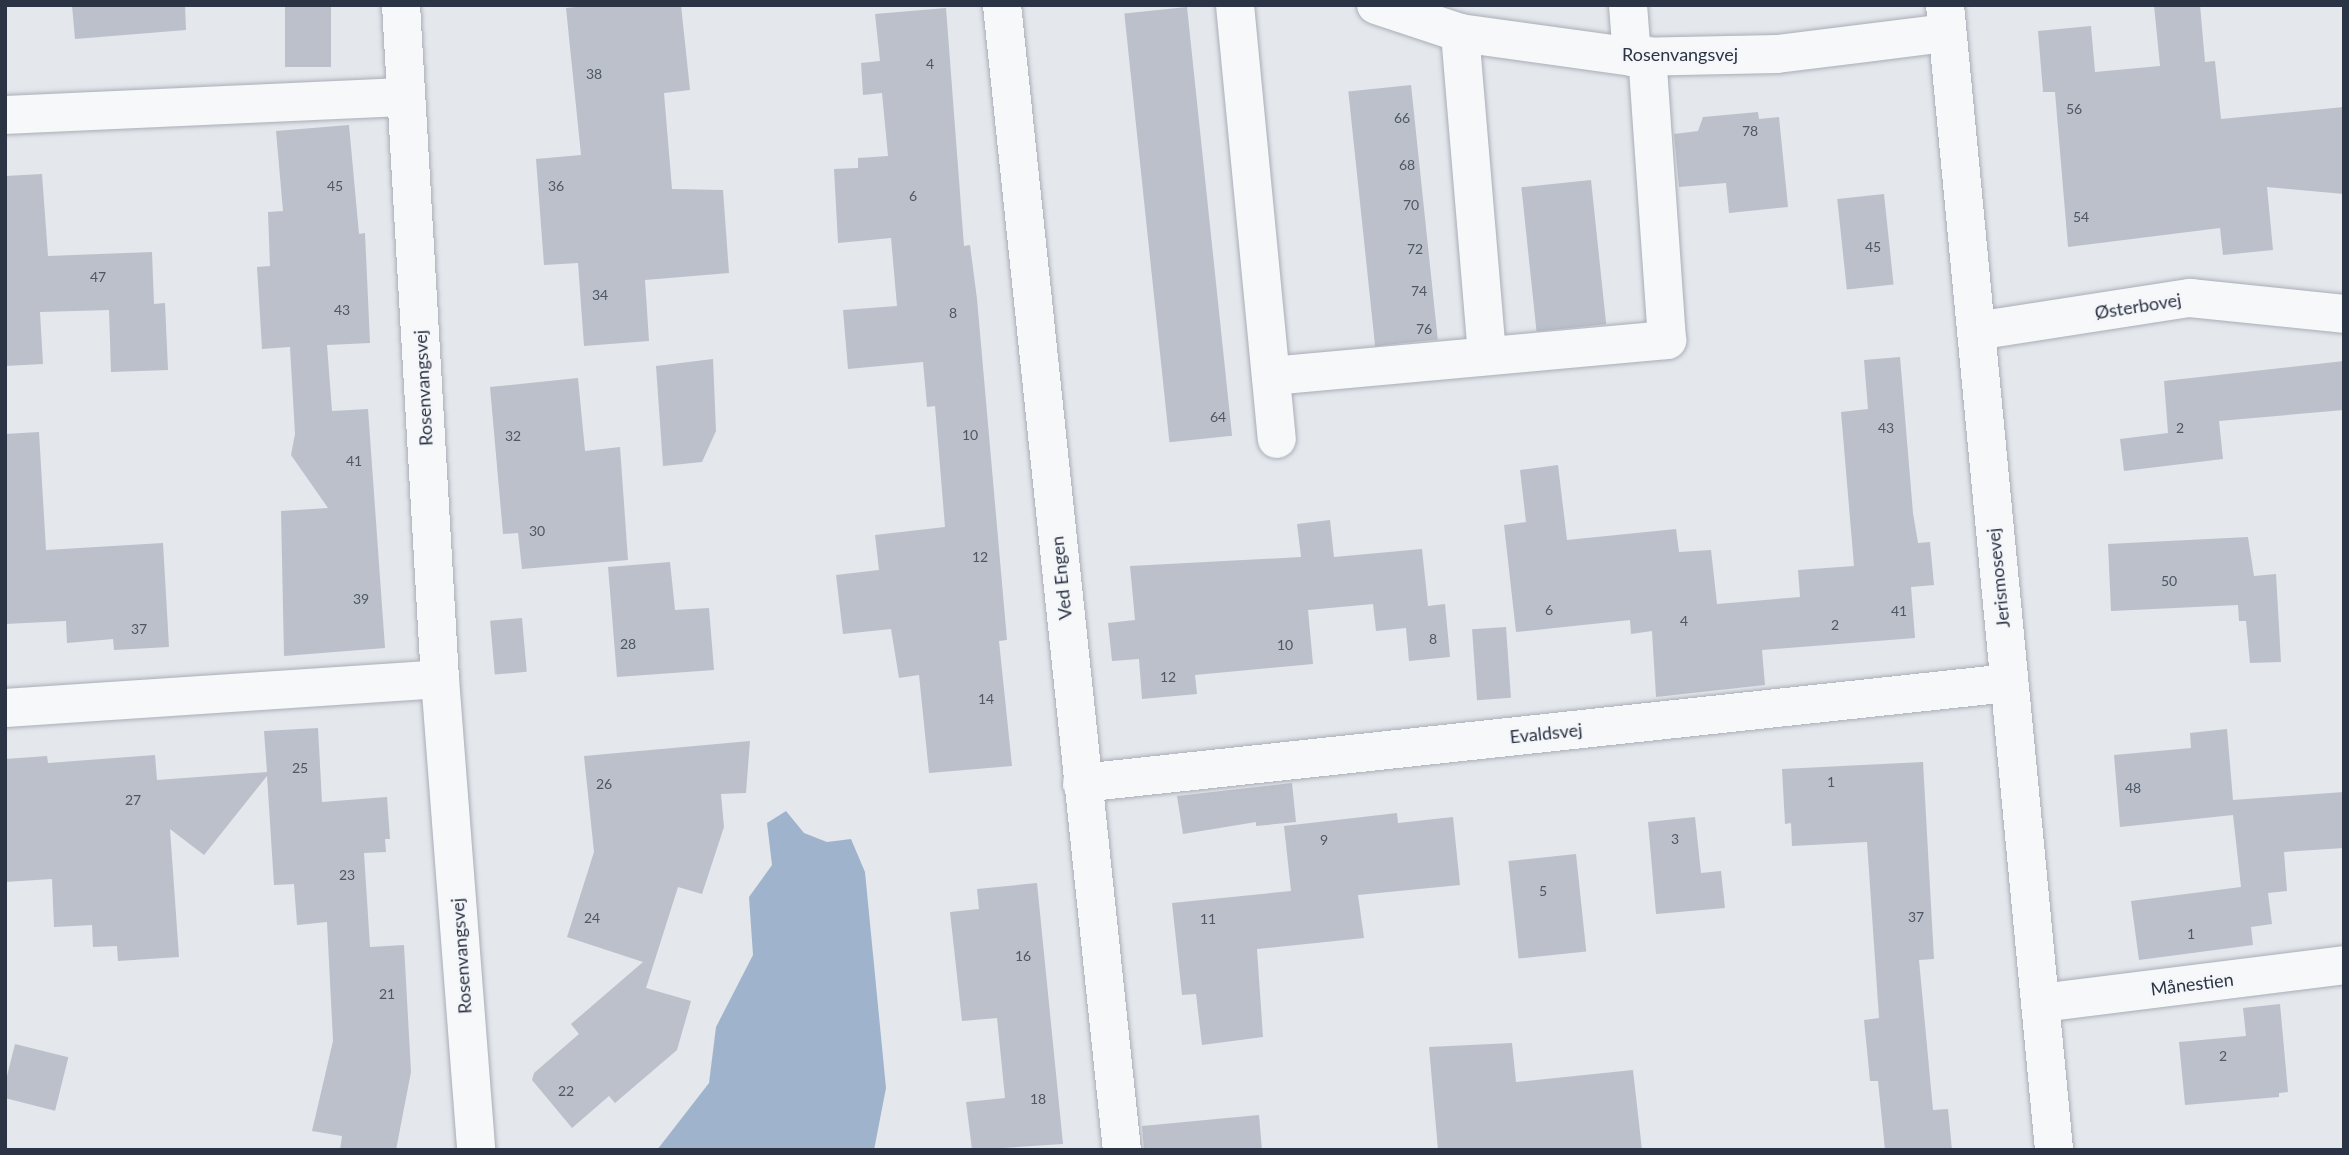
<!DOCTYPE html>
<meta charset="utf-8">
<style>
body{margin:0}
#map{position:relative;width:2349px;height:1155px;overflow:hidden;background:#e4e7ec;font-family:Lato,sans-serif}
div>[style]{position:absolute}
[style*='--x']{left:calc(var(--x)*1px);top:calc(var(--y)*1px);width:calc(var(--w)*1px);rotate:calc(var(--a)*1deg)}
.water>*{inset:0;background:#9fb4cc}
.building>*{inset:0;background:#bbc0ca;transform-origin:0 0}
.roads{filter:drop-shadow(0 0 2px #a9aeb7) drop-shadow(0 0 2px #a9aeb7)}
.minor>*{height:38px;margin:-19px;padding:0 19px;transform-origin:19px;border-radius:19px;background:#f7f8fa}
span{translate:-50% -50%;white-space:nowrap;text-align:center;line-height:1.15;-webkit-text-stroke:5px #f4f6f9;paint-order:stroke}
.number-label{font-size:14px;color:#4f5766}
.number-label span{-webkit-text-stroke-width:0}
.street-label{font-size:18px;color:#2b3445}
.frame{position:absolute;inset:0;border:7px solid #2b3445;pointer-events:none}
</style>
<div id="map">
<div class="water">
<i style="clip-path:polygon(786px 811px,804px 833px,827px 842px,851px 839px,865px 872px,886px 1088px,874px 1150px,657px 1150px,709px 1083px,716px 1027px,753px 955px,749px 897px,772px 865px,767px 823px)"></i>
</div>
<div class="building">
<i style="clip-path:polygon(72px 5px,185px 5px,186px 30px,75px 39px)"></i>
<i style="left:285px;top:5px;width:46px;height:62px"></i>
<i style="clip-path:polygon(594px 5px,681px 5px,690px 90px,664px 93px,672px 189px,723px 190px,729px 273px,645px 280px,649px 341px,584px 346px,578px 263px,544px 265px,536px 159px,581px 155px,566px 8px)"></i>
<i style="clip-path:polygon(2154px 5px,2200px 5px,2205px 62px,2215px 61px,2221px 119px,2344px 107px,2344px 194px,2267px 187px,2273px 250px,2223px 255px,2220px 228px,2068px 247px,2055px 92px,2043px 92px,2038px 31px,2091px 26px,2095px 72px,2160px 66px)"></i>
<i style="left:1187px;top:7px;width:431px;height:63px;rotate:84deg"></i>
<i style="clip-path:polygon(946px 8px,964px 246px,970px 245px,977px 299px,1007px 640px,999px 641px,1012px 766px,929px 773px,919px 675px,899px 678px,891px 629px,843px 634px,836px 575px,879px 570px,875px 535px,945px 527px,935px 406px,927px 407px,923px 362px,848px 369px,843px 310px,897px 306px,891px 238px,838px 243px,834px 169px,858px 168px,858px 158px,888px 156px,882px 93px,863px 95px,861px 63px,880px 61px,875px 14px)"></i>
<i style="left:1411px;top:85px;width:256px;height:63px;rotate:84deg"></i>
<i style="clip-path:polygon(1758px 112px,1759px 119px,1779px 117px,1788px 207px,1729px 213px,1726px 183px,1679px 187px,1674px 134px,1698px 131px,1703px 117px)"></i>
<i style="clip-path:polygon(349px 125px,359px 234px,365px 233px,370px 343px,327px 345px,332px 411px,368px 409px,385px 648px,284px 656px,281px 511px,328px 508px,291px 455px,295px 434px,290px 347px,262px 349px,257px 267px,270px 266px,268px 212px,283px 211px,276px 131px)"></i>
<i style="clip-path:polygon(42px 174px,48px 256px,152px 252px,154px 304px,165px 303px,168px 370px,111px 372px,109px 310px,40px 312px,43px 364px,5px 366px,5px 176px)"></i>
<i style="left:1591px;top:180px;width:145px;height:70px;rotate:84deg"></i>
<i style="left:1884px;top:194px;width:91px;height:47px;rotate:84deg"></i>
<i style="clip-path:polygon(1900px 357px,1913px 513px,1918px 543px,1930px 542px,1934px 585px,1911px 587px,1915px 638px,1762px 650px,1765px 685px,1656px 697px,1652px 631px,1631px 634px,1630px 620px,1516px 632px,1504px 525px,1526px 522px,1520px 470px,1558px 465px,1567px 540px,1676px 529px,1679px 552px,1711px 550px,1717px 604px,1800px 597px,1798px 570px,1854px 566px,1841px 412px,1868px 409px,1864px 360px)"></i>
<i style="clip-path:polygon(713px 359px,716px 431px,702px 462px,663px 466px,656px 366px)"></i>
<i style="clip-path:polygon(2344px 361px,2344px 410px,2219px 421px,2223px 459px,2124px 471px,2120px 439px,2168px 433px,2164px 381px)"></i>
<i style="clip-path:polygon(578px 378px,585px 451px,620px 447px,628px 560px,522px 569px,518px 533px,503px 534px,490px 387px)"></i>
<i style="clip-path:polygon(39px 432px,46px 550px,163px 543px,169px 647px,114px 650px,113px 639px,67px 643px,66px 621px,5px 624px,5px 434px)"></i>
<i style="clip-path:polygon(1330px 520px,1334px 557px,1422px 549px,1428px 606px,1445px 604px,1450px 657px,1409px 661px,1406px 628px,1376px 631px,1373px 604px,1308px 610px,1313px 664px,1195px 675px,1197px 694px,1142px 699px,1139px 659px,1112px 661px,1108px 623px,1135px 620px,1130px 566px,1301px 557px,1297px 524px)"></i>
<i style="clip-path:polygon(2248px 537px,2254px 576px,2276px 574px,2281px 662px,2250px 663px,2246px 621px,2239px 621px,2238px 605px,2111px 611px,2108px 544px)"></i>
<i style="clip-path:polygon(670px 562px,675px 610px,709px 608px,714px 670px,617px 677px,608px 567px)"></i>
<i style="left:522px;top:618px;width:54px;height:32px;rotate:85deg"></i>
<i style="left:1506px;top:627px;width:71px;height:34px;rotate:86deg"></i>
<i style="clip-path:polygon(318px 728px,322px 802px,387px 797px,390px 839px,385px 839px,386px 852px,364px 853px,370px 947px,404px 945px,411px 1072px,396px 1150px,340px 1150px,342px 1136px,312px 1131px,333px 1041px,327px 922px,297px 925px,294px 884px,274px 885px,267px 776px,204px 855px,170px 829px,179px 957px,118px 961px,117px 946px,93px 947px,92px 925px,54px 927px,52px 879px,5px 882px,5px 759px,47px 756px,48px 763px,155px 755px,157px 780px,267px 772px,264px 731px)"></i>
<i style="clip-path:polygon(2227px 729px,2233px 800px,2344px 792px,2344px 848px,2284px 852px,2287px 891px,2268px 893px,2272px 924px,2251px 927px,2253px 945px,2139px 960px,2131px 901px,2241px 887px,2233px 815px,2120px 827px,2114px 755px,2191px 748px,2190px 733px)"></i>
<i style="clip-path:polygon(750px 741px,746px 793px,721px 794px,724px 827px,702px 894px,678px 887px,646px 988px,691px 1001px,677px 1050px,615px 1103px,609px 1096px,572px 1128px,532px 1080px,534px 1073px,579px 1034px,571px 1024px,643px 962px,567px 937px,594px 852px,584px 756px)"></i>
<i style="clip-path:polygon(1923px 762px,1934px 959px,1919px 960px,1933px 1110px,1948px 1109px,1952px 1150px,1885px 1150px,1878px 1081px,1870px 1081px,1864px 1020px,1879px 1018px,1867px 842px,1792px 846px,1791px 823px,1785px 824px,1782px 769px)"></i>
<i style="clip-path:polygon(1292px 783px,1296px 822px,1256px 826px,1256px 822px,1183px 834px,1177px 796px)"></i>
<i style="clip-path:polygon(1397px 813px,1398px 823px,1453px 817px,1460px 885px,1358px 895px,1364px 938px,1257px 949px,1263px 1037px,1202px 1045px,1196px 994px,1182px 995px,1172px 903px,1291px 891px,1284px 826px)"></i>
<i style="clip-path:polygon(1695px 817px,1701px 873px,1721px 871px,1725px 908px,1656px 914px,1648px 822px)"></i>
<i style="left:1576px;top:854px;width:98px;height:68px;rotate:84deg"></i>
<i style="clip-path:polygon(1037px 883px,1063px 1144px,972px 1150px,966px 1102px,1005px 1098px,997px 1018px,962px 1021px,950px 912px,979px 909px,977px 889px)"></i>
<i style="clip-path:polygon(2280px 1004px,2288px 1092px,2279px 1093px,2279px 1097px,2185px 1105px,2179px 1042px,2246px 1036px,2243px 1008px)"></i>
<i style="clip-path:polygon(1512px 1043px,1516px 1082px,1633px 1070px,1642px 1150px,1438px 1150px,1429px 1047px)"></i>
<i style="left:15px;top:1044px;width:55px;height:55px;rotate:14deg"></i>
<i style="clip-path:polygon(1259px 1115px,1262px 1150px,1144px 1150px,1142px 1126px)"></i>
</div>
<div class="roads">
<div class="minor">
<i style="--x:401;--y:5;--w:675;--a:86.69"></i>
<i style="--x:440;--y:679;--w:472;--a:85.6"></i>
<i style="--x:1002;--y:5;--w:1151;--a:84.02"></i>
<i style="--x:1235;--y:5;--w:436;--a:84.5"></i>
<i style="--x:1376;--y:5;--w:89;--a:18.4"></i>
<i style="--x:1460;--y:33;--w:174;--a:7.9"></i>
<i style="--x:1632;--y:57;--w:145;--a:-1.2"></i>
<i style="--x:1777;--y:54;--w:170;--a:-7.1"></i>
<i style="--x:1628;--y:5;--w:52;--a:85.6"></i>
<i style="--x:1945;--y:5;--w:1150;--a:84.56"></i>
<i style="--x:1460;--y:33;--w:324;--a:85.2"></i>
<i style="--x:5;--y:115;--w:401;--a:-2.6"></i>
<i style="--x:1976;--y:331;--w:217;--a:-8.8"></i>
<i style="--x:2190;--y:298;--w:155;--a:5.9"></i>
<i style="--x:1271;--y:376;--w:398;--a:-5.2"></i>
<i style="--x:1667;--y:340;--w:285;--a:-94"></i>
<i style="--x:5;--y:708;--w:436;--a:-3.8"></i>
<i style="--x:1082;--y:783;--w:932;--a:-6.16"></i>
<i style="--x:2041;--y:1003;--w:305;--a:-7.1"></i>
</div>
</div>
<div class="number-label">
<span style="left:930px;top:64px">4</span>
<span style="left:594px;top:74px">38</span>
<span style="left:2074px;top:109px">56</span>
<span style="left:1402px;top:118px">66</span>
<span style="left:1750px;top:131px">78</span>
<span style="left:1407px;top:165px">68</span>
<span style="left:335px;top:186px">45</span>
<span style="left:556px;top:186px">36</span>
<span style="left:913px;top:196px">6</span>
<span style="left:1411px;top:205px">70</span>
<span style="left:2081px;top:217px">54</span>
<span style="left:1873px;top:247px">45</span>
<span style="left:1415px;top:249px">72</span>
<span style="left:98px;top:277px">47</span>
<span style="left:1419px;top:291px">74</span>
<span style="left:600px;top:295px">34</span>
<span style="left:342px;top:310px">43</span>
<span style="left:953px;top:313px">8</span>
<span style="left:1424px;top:329px">76</span>
<span style="left:1218px;top:417px">64</span>
<span style="left:1886px;top:428px">43</span>
<span style="left:2180px;top:428px">2</span>
<span style="left:970px;top:435px">10</span>
<span style="left:513px;top:436px">32</span>
<span style="left:354px;top:461px">41</span>
<span style="left:537px;top:531px">30</span>
<span style="left:980px;top:557px">12</span>
<span style="left:2169px;top:581px">50</span>
<span style="left:361px;top:599px">39</span>
<span style="left:1549px;top:610px">6</span>
<span style="left:1899px;top:611px">41</span>
<span style="left:1684px;top:621px">4</span>
<span style="left:1835px;top:625px">2</span>
<span style="left:139px;top:629px">37</span>
<span style="left:1433px;top:639px">8</span>
<span style="left:628px;top:644px">28</span>
<span style="left:1285px;top:645px">10</span>
<span style="left:1168px;top:677px">12</span>
<span style="left:986px;top:699px">14</span>
<span style="left:300px;top:768px">25</span>
<span style="left:1831px;top:782px">1</span>
<span style="left:604px;top:784px">26</span>
<span style="left:2133px;top:788px">48</span>
<span style="left:133px;top:800px">27</span>
<span style="left:1675px;top:839px">3</span>
<span style="left:1324px;top:840px">9</span>
<span style="left:347px;top:875px">23</span>
<span style="left:1543px;top:891px">5</span>
<span style="left:1916px;top:917px">37</span>
<span style="left:592px;top:918px">24</span>
<span style="left:1208px;top:919px">11</span>
<span style="left:2191px;top:934px">1</span>
<span style="left:1023px;top:956px">16</span>
<span style="left:387px;top:994px">21</span>
<span style="left:2223px;top:1056px">2</span>
<span style="left:566px;top:1091px">22</span>
<span style="left:1038px;top:1099px">18</span>
</div>
<div class="street-label">
<span style="left:1680px;top:54px">Rosenvangsvej</span>
<span style="left:2138px;top:306px;rotate:-9deg">Østerbovej</span>
<span style="left:423px;top:388px;rotate:-93deg">Rosenvangsvej</span>
<span style="left:1061px;top:578px;rotate:-96deg">Ved Engen</span>
<span style="left:1998px;top:578px;rotate:-96deg">Jerismosevej</span>
<span style="left:1546px;top:733px;rotate:-6deg">Evaldsvej</span>
<span style="left:461px;top:956px;rotate:-94deg">Rosenvangsvej</span>
<span style="left:2192px;top:984px;rotate:-7deg">Månestien</span>
</div>
<div class="frame"></div>
</div>
